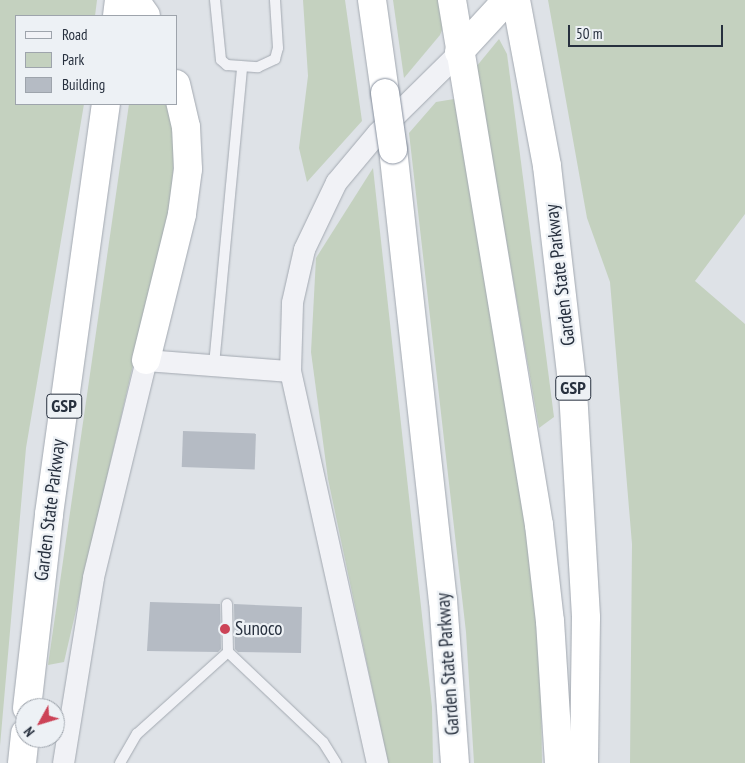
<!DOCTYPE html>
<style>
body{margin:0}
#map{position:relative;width:745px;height:763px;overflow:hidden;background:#dee2e7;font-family:"PT Sans Narrow",sans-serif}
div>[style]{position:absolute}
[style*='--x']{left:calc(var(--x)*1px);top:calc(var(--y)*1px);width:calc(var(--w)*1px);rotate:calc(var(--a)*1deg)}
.green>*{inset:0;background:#c4d1bf}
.building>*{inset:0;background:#b5bbc4;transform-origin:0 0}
.roads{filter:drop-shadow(0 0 1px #a3a9b1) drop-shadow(0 0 1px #a3a9b1)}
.lane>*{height:10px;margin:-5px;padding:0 5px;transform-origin:5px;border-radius:5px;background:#f1f2f6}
.street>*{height:21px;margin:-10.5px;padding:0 10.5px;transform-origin:10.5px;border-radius:10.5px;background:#f1f2f6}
.highway>*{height:28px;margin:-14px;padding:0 14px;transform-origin:14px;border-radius:14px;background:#fff}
.bridges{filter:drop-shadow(0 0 1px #868f9e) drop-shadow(0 0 1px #868f9e)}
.highway-bridge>*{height:28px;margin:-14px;padding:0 14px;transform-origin:14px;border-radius:14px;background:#fff}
.dots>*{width:14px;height:14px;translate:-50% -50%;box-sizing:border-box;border:2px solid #edf1f5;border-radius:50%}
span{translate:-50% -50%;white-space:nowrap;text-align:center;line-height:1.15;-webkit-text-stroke:4.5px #edf1f5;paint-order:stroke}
.shield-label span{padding:1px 4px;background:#edf1f5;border:1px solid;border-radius:4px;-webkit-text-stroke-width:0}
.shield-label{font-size:18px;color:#27303e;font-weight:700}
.street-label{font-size:19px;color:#27303e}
.poi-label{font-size:19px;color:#27303e}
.left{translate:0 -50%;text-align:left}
.legend{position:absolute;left:15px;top:15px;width:162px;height:90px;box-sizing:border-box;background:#edf1f5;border:1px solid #9ea4ac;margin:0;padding:6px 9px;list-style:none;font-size:15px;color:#27303e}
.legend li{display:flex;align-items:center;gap:10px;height:25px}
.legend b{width:25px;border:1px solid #9ea4ac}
.north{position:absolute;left:15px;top:698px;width:50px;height:50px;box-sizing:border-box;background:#edf1f5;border:1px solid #9ea4ac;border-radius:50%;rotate:231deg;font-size:14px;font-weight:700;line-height:20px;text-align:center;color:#27303e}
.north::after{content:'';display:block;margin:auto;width:18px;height:22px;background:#cc4357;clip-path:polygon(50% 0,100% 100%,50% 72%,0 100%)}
.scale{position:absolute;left:568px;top:25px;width:155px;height:22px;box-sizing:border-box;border:2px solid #27303e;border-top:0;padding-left:6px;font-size:15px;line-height:18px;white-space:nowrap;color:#27303e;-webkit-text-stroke:4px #edf1f5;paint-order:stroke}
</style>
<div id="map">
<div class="green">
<i style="clip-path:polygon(0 0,97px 0,95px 16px,16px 16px,16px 104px,84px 104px,26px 448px,0 746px)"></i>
<i style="clip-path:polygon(303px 0,345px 0,362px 121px,307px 182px,299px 148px,308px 76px)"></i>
<i style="clip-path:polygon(393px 0,445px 0,448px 15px,440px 35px,404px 78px)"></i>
<i style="clip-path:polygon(548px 0,745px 0,745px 214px,695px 281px,745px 324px,745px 763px,630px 763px,632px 544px,610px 282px,587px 218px)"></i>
<i style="clip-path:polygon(499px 39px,507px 54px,554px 417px,539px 428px,476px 67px)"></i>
<i style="clip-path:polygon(454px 99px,539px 570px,542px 763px,474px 763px,466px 632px,409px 133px,436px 102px)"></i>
<i style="clip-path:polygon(129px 104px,168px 104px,176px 138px,170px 206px,64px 662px,48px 665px)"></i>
<i style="clip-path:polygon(373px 168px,432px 707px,433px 763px,388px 763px,328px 479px,311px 352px,316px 258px)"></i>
</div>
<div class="building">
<i style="left:183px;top:431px;width:73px;height:36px;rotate:2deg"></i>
<i style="clip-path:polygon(150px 602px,220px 604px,221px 649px,218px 652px,147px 651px)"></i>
<i style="clip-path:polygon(234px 604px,302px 607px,301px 653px,238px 652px,235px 649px)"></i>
</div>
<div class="roads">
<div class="lane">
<i style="--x:215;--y:0;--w:60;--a:84.3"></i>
<i style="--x:221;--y:60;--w:8;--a:40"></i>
<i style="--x:227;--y:65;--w:31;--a:4"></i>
<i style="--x:258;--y:67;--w:19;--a:-25"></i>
<i style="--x:275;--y:59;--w:11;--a:-75"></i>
<i style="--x:278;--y:48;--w:48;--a:-93.6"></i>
<i style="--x:214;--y:365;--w:299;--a:-84.6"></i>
<i style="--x:227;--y:604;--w:48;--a:88.8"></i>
<i style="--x:228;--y:652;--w:131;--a:43.5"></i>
<i style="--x:323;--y:742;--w:25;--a:58"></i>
<i style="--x:120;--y:763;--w:34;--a:-60"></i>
<i style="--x:137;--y:734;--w:122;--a:-42"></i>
</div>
<div class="street">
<i style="--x:63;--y:763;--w:188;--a:-80.8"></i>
<i style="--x:93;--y:577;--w:223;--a:-76.3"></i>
<i style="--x:146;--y:360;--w:144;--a:4.4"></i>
<i style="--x:377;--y:763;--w:402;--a:-102.5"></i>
<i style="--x:290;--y:371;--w:69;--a:-88.3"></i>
<i style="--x:292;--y:302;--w:54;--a:-77.2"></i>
<i style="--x:304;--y:249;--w:74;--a:-64.5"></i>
<i style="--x:336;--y:182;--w:64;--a:-50.1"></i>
<i style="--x:377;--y:133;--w:115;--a:-44.6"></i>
</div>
<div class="highway">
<i style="--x:135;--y:0;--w:19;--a:55"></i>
<i style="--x:372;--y:0;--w:94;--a:82"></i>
<i style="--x:452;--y:0;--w:532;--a:80.59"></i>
<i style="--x:539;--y:525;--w:97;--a:83.5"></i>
<i style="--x:550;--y:621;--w:142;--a:86.4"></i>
<i style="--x:516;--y:0;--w:169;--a:79.4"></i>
<i style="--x:547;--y:166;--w:226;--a:83.4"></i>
<i style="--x:573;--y:391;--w:227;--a:86.7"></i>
<i style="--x:586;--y:618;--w:145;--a:90.8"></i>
<i style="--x:117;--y:16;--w:16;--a:-83"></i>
<i style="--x:459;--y:52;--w:71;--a:-47.3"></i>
<i style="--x:393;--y:149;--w:454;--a:83.7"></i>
<i style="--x:443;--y:600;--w:163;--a:85.8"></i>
<i style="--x:146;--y:360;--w:150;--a:-76.1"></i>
<i style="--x:182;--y:214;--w:45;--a:-82.4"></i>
<i style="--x:188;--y:169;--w:42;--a:-92.7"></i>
<i style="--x:186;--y:127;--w:44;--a:-103.1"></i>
<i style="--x:27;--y:708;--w:195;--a:-83.5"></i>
<i style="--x:49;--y:514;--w:414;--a:-82.1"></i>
<i style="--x:22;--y:763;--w:30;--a:-84"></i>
</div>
</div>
<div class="bridges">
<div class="highway-bridge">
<i style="--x:385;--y:93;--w:57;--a:81.9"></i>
</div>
</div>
<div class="dots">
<i style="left:225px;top:629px;background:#cc4357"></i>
</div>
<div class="shield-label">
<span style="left:573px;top:388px">GSP</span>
<span style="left:64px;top:406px">GSP</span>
</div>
<div class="street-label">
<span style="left:560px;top:275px;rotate:-97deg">Garden State Parkway</span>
<span style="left:50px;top:510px;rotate:-83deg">Garden State Parkway</span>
<span style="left:448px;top:664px;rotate:-94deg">Garden State Parkway</span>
</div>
<div class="poi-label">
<span class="left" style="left:235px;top:629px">Sunoco</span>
</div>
<ul class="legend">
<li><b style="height:6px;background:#f1f2f6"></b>Road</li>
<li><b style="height:14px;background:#c4d1bf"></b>Park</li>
<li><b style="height:14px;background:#b5bbc4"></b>Building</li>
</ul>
<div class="north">N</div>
<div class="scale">50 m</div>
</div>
